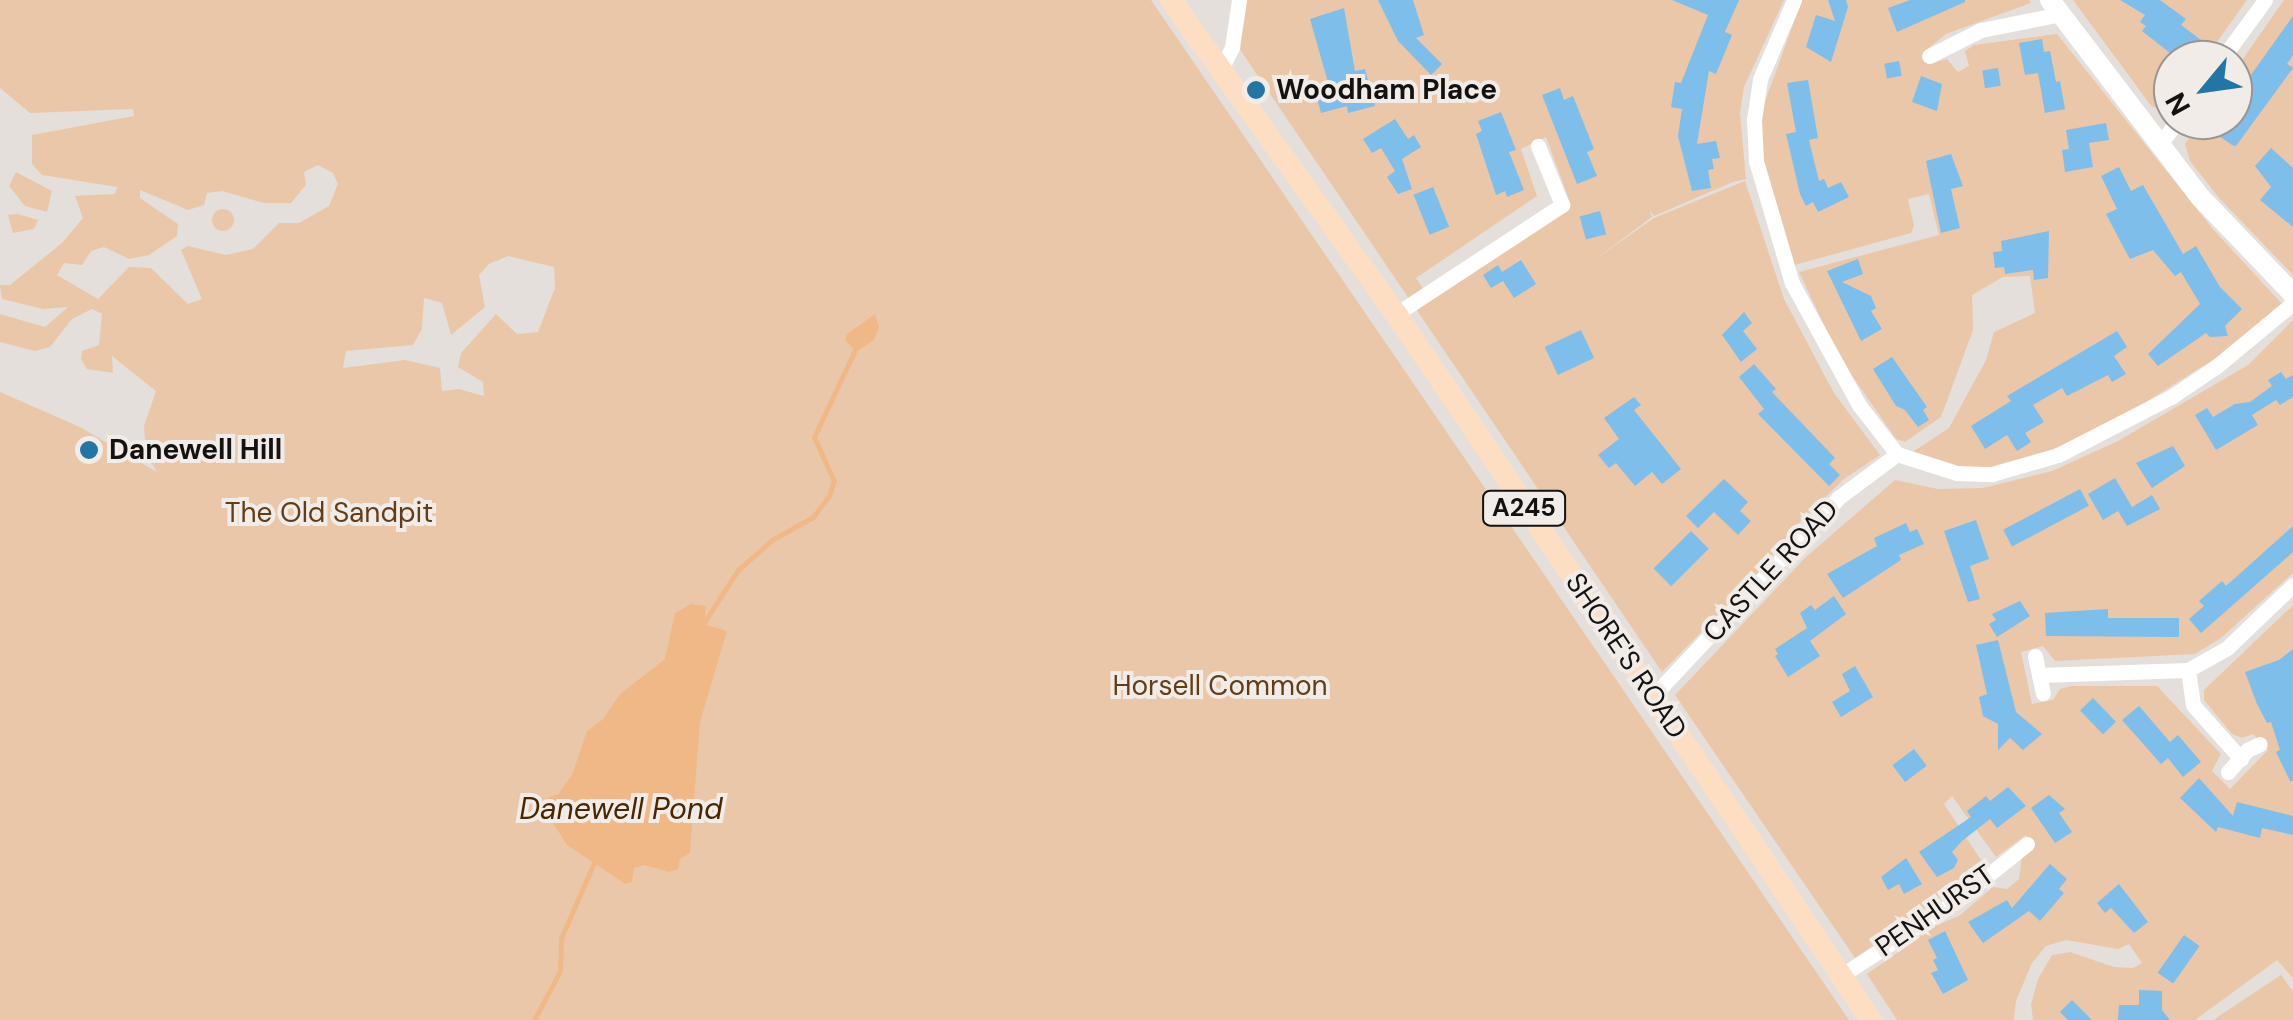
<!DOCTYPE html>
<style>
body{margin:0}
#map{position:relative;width:2293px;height:1020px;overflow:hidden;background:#e4dfdb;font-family:"DM Sans",sans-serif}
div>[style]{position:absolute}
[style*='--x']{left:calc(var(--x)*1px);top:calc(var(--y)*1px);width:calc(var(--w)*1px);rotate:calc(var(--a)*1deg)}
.green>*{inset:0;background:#ebc7a9}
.round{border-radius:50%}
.water>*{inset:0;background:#f1b887}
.stream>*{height:5px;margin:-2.5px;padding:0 2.5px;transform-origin:2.5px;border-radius:2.5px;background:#f1b887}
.building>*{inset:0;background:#7dbeea;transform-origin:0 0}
.street>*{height:15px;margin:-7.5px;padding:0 7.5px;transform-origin:7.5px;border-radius:7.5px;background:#fff}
.secondary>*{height:20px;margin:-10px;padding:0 10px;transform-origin:10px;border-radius:10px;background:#fff}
.primary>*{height:22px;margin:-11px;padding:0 11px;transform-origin:11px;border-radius:11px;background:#fddec3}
.dots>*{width:28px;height:28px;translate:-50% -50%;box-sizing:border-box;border:5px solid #f1ece8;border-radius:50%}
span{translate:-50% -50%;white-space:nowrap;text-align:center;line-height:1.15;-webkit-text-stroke:8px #f1ece8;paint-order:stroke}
.shield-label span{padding:2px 8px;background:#f1ece8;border:2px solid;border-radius:8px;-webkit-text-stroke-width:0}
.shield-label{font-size:25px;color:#141211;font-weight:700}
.poi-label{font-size:28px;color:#141211;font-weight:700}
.left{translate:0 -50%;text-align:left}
.park-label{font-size:28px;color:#633d18}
.street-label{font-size:28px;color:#141211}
.water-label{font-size:30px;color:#492500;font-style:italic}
.north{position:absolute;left:2153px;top:40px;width:100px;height:100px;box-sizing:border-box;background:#f1ece8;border:2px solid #999592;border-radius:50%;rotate:241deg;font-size:28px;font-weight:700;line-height:40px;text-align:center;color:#141211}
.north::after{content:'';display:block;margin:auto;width:35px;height:45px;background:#2276a6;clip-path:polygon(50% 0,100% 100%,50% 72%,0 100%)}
</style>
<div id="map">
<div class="green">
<i style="clip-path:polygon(evenodd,0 0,1151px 0,1849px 1020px,0 1020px,0 392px,80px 427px,157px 472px,146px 454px,144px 426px,156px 391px,112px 356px,113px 373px,87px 369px,81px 359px,82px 351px,99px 345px,102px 314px,92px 309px,72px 319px,50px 347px,35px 351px,0 342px,0 314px,45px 327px,68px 307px,43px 309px,2px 299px,0 285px,10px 285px,62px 243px,83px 218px,75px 196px,115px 194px,117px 187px,42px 175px,32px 164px,32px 135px,134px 116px,133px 109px,30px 113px,0 88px,0 0,318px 165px,333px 173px,338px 184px,329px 206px,299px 223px,279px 223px,253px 249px,226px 255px,188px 246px,181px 250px,202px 299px,188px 304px,151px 268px,129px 267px,98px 299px,57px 275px,64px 263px,82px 265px,91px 251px,104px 247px,129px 259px,149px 255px,177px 236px,178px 224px,140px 198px,140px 190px,188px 210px,204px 205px,207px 193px,222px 191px,264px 203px,291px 203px,306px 185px,304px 172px,318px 165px,0 0,508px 256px,554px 267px,555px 288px,538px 332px,517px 334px,496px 314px,461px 353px,458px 367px,483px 382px,484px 396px,459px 389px,442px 391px,440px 368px,405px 360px,343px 368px,346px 351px,413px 345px,422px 329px,424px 298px,442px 303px,451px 335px,485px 307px,479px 275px,489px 264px,508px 256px)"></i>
<i style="clip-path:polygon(evenodd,1245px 0,1784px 0,1744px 87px,1740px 113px,1746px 179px,1733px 182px,1654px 216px,1649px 210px,1652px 217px,1594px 260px,1654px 218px,1745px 181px,1784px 299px,1834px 393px,1880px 455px,1844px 479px,1797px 525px,1750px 582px,1662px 672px,1237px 45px,1245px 0,1546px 137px,1571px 205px,1430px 299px,1416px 278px,1537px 196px,1521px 149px,1546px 137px)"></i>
<i style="clip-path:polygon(1802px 0,2029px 0,2031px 3px,1946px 34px,1925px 51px,1931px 64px,1947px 59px,1958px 72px,1969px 66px,1965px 51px,1974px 45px,2057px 34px,2212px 228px,2283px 305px,2214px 359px,2127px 414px,2039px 456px,1992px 470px,1957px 468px,1915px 455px,1914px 451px,1949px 428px,1986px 360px,1994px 332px,2035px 313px,2030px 276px,2003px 277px,1972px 295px,1973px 330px,1941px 417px,1905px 442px,1896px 439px,1839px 357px,1799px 272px,1939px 235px,1929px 194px,1908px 199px,1914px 226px,1911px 233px,1791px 266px,1768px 188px,1759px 135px,1764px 104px)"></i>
<i style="clip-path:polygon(2073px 0,2247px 0,2204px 60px,2173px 60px,2173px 104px,2167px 110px,2152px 107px)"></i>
<i style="clip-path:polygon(2284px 0,2293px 0,2293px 275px,2220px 199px,2190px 161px,2185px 144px,2201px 120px,2233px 120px,2233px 73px)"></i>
<i style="clip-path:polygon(16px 172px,52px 191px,47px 212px,25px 206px,9px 186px)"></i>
<i class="round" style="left:212px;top:209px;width:22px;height:22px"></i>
<i style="clip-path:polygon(18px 214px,38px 220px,34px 229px,13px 233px,8px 215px)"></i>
<i style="clip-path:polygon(2293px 320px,2293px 573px,2221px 638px,2195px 654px,2055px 661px,2043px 646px,2021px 652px,2032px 704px,2053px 700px,2060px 689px,2071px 686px,2157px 686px,2221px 754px,2212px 771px,2230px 789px,2268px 750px,2253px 734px,2242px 738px,2232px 734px,2204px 700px,2204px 690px,2293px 605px,2293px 978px,2277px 960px,2195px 1020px,2033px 1020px,2031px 1004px,2038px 979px,2052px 955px,2070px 952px,2114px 967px,2133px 968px,2142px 963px,2129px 944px,2118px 949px,2066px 940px,2046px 946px,2032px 963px,2016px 1001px,2014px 1020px,1897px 1020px,1867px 974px,1935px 926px,1959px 916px,1993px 887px,2007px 889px,2019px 879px,2022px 857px,2033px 847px,2026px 835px,1996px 857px,1952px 796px,1944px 804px,1985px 866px,1855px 958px,1675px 695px,1806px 557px,1895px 480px,1938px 489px,1983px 488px,2052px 471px,2118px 441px,2248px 365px)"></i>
<i style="clip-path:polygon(2281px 975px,2293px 991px,2293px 1020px,2213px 1020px)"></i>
</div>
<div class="water">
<i style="clip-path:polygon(875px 314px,879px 327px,874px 340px,856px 352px,845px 340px,847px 334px)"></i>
<i style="clip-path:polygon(691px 604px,706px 606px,704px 624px,727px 631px,700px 722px,690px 853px,680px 859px,678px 869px,669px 872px,644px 865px,634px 868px,632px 882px,625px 884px,567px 845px,544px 809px,547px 798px,558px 794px,572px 775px,587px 731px,603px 719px,620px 694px,665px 659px,675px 613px)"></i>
</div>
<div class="stream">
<i style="--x:701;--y:627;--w:68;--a:-57"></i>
<i style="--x:738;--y:570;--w:45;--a:-41.4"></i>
<i style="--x:772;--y:540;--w:47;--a:-29.3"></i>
<i style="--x:813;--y:517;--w:26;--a:-53"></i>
<i style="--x:829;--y:496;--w:16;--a:-72"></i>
<i style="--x:834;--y:481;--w:48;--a:-114.4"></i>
<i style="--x:814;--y:437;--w:94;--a:-64.8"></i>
<i style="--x:534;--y:1020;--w:55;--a:-62"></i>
<i style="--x:560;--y:971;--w:33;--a:-88"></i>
<i style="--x:561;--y:938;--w:80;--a:-66.3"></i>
</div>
<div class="building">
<i style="clip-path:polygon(1378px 0,1413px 0,1424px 35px,1416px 38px,1442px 64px,1431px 75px,1398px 41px)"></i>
<i style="clip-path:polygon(1672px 0,1739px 0,1725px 32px,1732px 35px,1716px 74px,1709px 71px,1697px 144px,1716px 141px,1720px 158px,1712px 159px,1714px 169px,1708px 170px,1711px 188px,1692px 191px,1678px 136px,1682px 109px,1671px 107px,1675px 82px,1681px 83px,1708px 15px)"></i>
<i style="clip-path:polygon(1828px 0,1846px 0,1848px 7px,1831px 62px,1806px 47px,1816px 15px,1835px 21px)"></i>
<i style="clip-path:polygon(1910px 0,1965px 0,1965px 2px,1897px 32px,1888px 8px)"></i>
<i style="clip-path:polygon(2120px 0,2160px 0,2186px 19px,2181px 25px,2201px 40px,2186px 60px,2179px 60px,2142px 31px,2146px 26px,2140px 22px,2145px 15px)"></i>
<i style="clip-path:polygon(1344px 8px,1355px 71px,1365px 69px,1375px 106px,1348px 113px,1347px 106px,1321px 113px,1315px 90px,1329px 86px,1310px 19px)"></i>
<i style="clip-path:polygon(2293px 16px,2293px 55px,2287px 64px,2293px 68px,2236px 146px,2232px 145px,2212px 131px,2220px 120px,2233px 120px,2233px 100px)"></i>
<i style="clip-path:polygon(2042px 39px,2044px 52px,2050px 51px,2056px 82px,2060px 81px,2065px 109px,2045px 113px,2038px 73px,2025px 75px,2019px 43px)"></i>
<i style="left:1899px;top:61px;width:15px;height:15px;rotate:79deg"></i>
<i style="left:1998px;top:68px;width:18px;height:16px;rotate:81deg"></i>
<i style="clip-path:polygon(1921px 76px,1942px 84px,1937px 111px,1912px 102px)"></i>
<i style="clip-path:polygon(1808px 80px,1818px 138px,1809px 140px,1819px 181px,1824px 179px,1828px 188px,1841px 182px,1849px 197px,1818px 212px,1813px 202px,1806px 206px,1800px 194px,1786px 134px,1796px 132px,1787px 83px)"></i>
<i style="clip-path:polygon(1560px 88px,1564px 100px,1573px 96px,1594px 149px,1587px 152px,1597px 176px,1577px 184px,1542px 95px)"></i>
<i style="clip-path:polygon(1501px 112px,1516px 150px,1509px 152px,1524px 190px,1507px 197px,1505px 191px,1496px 195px,1476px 134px,1482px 131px,1478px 121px)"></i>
<i style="clip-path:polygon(1395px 119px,1408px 139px,1414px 135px,1421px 147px,1402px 159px,1412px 189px,1398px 194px,1387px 177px,1395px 171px,1381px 148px,1372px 153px,1363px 139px)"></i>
<i style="clip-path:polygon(2106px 123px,2109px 140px,2089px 143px,2093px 167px,2065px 172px,2062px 150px,2069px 149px,2066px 130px)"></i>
<i style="clip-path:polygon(2271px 148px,2293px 168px,2293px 227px,2260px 200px,2271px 187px,2255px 166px)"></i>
<i style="clip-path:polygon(1951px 154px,1963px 186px,1951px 189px,1960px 228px,1941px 233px,1926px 161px)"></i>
<i style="clip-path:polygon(2119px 167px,2131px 191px,2143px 185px,2183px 254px,2196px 246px,2220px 287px,2242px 309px,2225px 326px,2228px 336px,2210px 337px,2206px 333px,2158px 366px,2148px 354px,2200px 304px,2181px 272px,2175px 276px,2153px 250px,2130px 259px,2126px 252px,2106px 214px,2117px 209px,2101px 176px)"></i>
<i style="left:1433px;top:187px;width:43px;height:21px;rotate:68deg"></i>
<i style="left:1600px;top:211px;width:24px;height:21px;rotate:75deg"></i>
<i style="clip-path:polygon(2049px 231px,2048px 278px,2034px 280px,2033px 270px,2005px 274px,2004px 267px,1995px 268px,1993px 252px,2002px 251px,2001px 241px)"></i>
<i style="clip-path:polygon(1858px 259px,1863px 274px,1842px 282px,1871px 296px,1876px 308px,1871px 311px,1882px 329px,1861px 341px,1827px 271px)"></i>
<i style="clip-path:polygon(1521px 260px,1536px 284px,1514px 298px,1503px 281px,1491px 288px,1483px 275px,1498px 265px,1502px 272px)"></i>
<i style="clip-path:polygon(1744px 312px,1752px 323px,1743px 331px,1757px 349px,1741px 362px,1722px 335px)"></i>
<i style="left:1581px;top:330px;width:31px;height:40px;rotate:65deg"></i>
<i style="clip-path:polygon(2117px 331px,2127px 347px,2114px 356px,2126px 374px,2112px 382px,2108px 375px,2067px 396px,2062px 388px,2033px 405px,2044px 422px,2025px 433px,2031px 442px,2017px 451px,2007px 435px,1985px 449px,1971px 426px,2011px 401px,2007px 396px)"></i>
<i style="clip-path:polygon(1892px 357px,1927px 407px,1923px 410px,1929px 420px,1918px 427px,1905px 410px,1896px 406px,1873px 369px)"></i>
<i style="clip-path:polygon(1754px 364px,1776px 389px,1772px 392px,1835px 458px,1829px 464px,1840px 475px,1829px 486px,1758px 414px,1764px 409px,1739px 377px)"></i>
<i style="clip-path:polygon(2281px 372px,2286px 379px,2293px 375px,2293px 397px,2280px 405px,2276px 400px,2252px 415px,2258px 425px,2216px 450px,2195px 415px,2207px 408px,2213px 417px,2235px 404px,2250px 402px,2272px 386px,2268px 380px)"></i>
<i style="clip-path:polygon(1634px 397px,1641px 405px,1634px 410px,1681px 469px,1662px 484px,1652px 472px,1635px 486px,1616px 463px,1609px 468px,1598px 455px,1619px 439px,1604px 418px)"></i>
<i style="clip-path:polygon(2173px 446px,2185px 466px,2152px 488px,2136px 463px)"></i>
<i style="clip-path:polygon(2115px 478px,2132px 507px,2152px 495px,2160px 509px,2127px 526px,2118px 511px,2103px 520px,2088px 494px)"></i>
<i style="clip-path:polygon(1724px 479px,1748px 502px,1740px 511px,1751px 521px,1738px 535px,1714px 512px,1698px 528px,1686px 516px)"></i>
<i style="left:2080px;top:489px;width:19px;height:87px;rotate:62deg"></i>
<i style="clip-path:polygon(1976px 520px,1989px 559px,1970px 566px,1980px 599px,1968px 602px,1944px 531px)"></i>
<i style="clip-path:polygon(1906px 523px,1910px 532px,1917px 529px,1924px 544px,1899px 555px,1901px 560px,1843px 598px,1827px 574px,1877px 546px,1874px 538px)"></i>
<i style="clip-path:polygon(2293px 526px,2293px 552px,2201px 633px,2189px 619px,2204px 606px,2199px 601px,2222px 581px,2226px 586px)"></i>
<i style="left:1691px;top:531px;width:25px;height:53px;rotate:45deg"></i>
<i style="clip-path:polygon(1834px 596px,1846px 614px,1810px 641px,1820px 656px,1788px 677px,1775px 656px,1778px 654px,1775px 649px,1807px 628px,1800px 613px,1811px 605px,1815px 610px)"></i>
<i style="clip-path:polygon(2020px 601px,2030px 616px,1997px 637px,1989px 624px,1996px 620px,1992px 614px)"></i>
<i style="clip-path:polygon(2108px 609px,2108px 618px,2179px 618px,2179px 637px,2046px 636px,2045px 613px)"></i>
<i style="clip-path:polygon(1998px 640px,2016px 712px,2042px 734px,2023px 750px,2010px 738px,1998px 750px,1998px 724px,1983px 716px,1979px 697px,1987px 694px,1976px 645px)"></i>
<i style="clip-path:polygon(2293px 649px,2293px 781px,2290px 781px,2276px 752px,2280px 750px,2271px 722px,2267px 723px,2257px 704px,2245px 672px,2279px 660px)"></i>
<i style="clip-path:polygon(1855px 666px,1873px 697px,1841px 717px,1832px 702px,1850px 691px,1842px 674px)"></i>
<i style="left:2093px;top:698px;width:33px;height:18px;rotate:46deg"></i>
<i style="clip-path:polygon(2139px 706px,2170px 742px,2178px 735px,2201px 762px,2183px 777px,2168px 758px,2161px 764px,2122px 720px)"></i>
<i style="left:1914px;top:749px;width:21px;height:27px;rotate:53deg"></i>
<i style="clip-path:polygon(2199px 778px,2233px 816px,2237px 802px,2293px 816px,2293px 835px,2262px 828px,2260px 838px,2218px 827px,2216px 832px,2180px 798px)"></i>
<i style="clip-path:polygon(2008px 787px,2026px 806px,1997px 828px,1990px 819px,1962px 841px,1952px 852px,1958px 860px,1954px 868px,1937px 877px,1919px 852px,1971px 817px,1967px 811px,1986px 796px,1990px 801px)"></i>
<i style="clip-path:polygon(2049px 795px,2065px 809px,2059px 813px,2072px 832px,2055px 843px,2031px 808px)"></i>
<i style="clip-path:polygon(1906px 858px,1922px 884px,1904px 894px,1899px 884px,1888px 890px,1881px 877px)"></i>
<i style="clip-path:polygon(2050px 864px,2067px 879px,2059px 889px,2064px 893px,2040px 921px,2029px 911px,1983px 943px,1968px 922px,2007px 900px,2012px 908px)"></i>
<i style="clip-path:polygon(2119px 884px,2148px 922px,2134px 933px,2111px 908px,2105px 913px,2097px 903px)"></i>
<i style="clip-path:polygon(1945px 931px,1968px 980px,1943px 994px,1931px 973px,1938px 970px,1933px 960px,1937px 958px,1928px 940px)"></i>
<i style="left:2184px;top:935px;width:19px;height:46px;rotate:35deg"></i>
<i style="clip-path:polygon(2139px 990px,2162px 991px,2162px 1010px,2170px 1020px,2118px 1020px,2119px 1005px,2139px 1005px)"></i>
<i style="clip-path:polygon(2072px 1000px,2092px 1020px,2068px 1020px,2060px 1012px)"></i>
</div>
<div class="street">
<i style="--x:1794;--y:0;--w:86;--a:113.3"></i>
<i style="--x:1760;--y:79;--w:41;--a:98.3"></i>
<i style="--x:1754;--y:120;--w:41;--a:87.2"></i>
<i style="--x:1756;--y:161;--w:127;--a:73.6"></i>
<i style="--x:1792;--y:283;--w:139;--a:61.2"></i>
<i style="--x:1859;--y:405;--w:62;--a:52.2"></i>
<i style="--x:1897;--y:454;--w:63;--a:17.6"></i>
<i style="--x:1957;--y:473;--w:35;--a:2"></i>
<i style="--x:1992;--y:474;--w:69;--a:-16.1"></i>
<i style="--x:2058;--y:455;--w:127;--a:-27.2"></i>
<i style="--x:2171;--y:397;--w:55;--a:-34"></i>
<i style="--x:2217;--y:366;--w:99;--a:-39.7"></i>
<i style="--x:1929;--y:56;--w:58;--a:-26.6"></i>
<i style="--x:1981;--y:30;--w:82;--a:-11.3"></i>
<i style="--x:2221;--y:60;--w:74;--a:-53.7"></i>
<i style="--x:1221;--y:69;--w:25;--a:-63"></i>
<i style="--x:1232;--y:47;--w:48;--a:-81.5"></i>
<i style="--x:2160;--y:144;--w:30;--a:-53"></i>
<i style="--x:1396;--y:314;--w:199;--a:-33.3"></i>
<i style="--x:1562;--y:205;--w:64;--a:-112.1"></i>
<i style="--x:2035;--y:656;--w:38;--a:78"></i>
<i style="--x:2039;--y:675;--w:149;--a:-1.9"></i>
<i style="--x:1653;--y:696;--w:271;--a:-46.9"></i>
<i style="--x:1838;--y:498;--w:74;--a:-36.7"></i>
<i style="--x:2241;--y:759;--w:72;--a:-131.6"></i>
<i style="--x:2193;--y:705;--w:35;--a:-98"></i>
<i style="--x:2188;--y:670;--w:45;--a:-29.4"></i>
<i style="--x:2227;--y:648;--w:91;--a:-43.7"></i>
<i style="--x:2228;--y:772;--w:29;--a:-49"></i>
<i style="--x:2247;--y:750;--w:14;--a:-25"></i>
<i style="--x:1842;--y:975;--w:136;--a:-33"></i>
<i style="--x:1956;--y:901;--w:91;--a:-38.8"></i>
</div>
<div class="secondary">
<i style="--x:2050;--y:0;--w:249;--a:52.7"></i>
<i style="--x:2201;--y:198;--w:133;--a:46.2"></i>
</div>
<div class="primary">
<i style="--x:1171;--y:0;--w:386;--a:54.4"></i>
<i style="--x:1396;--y:314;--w:851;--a:56.07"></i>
</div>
<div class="dots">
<i style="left:1256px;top:90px;background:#2276a6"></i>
<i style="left:89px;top:450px;background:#2276a6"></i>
</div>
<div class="shield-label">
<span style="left:1524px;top:508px">A245</span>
</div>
<div class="poi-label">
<span class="left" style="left:1276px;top:90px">Woodham Place</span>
<span class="left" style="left:109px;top:450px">Danewell Hill</span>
</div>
<div class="park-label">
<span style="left:329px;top:513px">The Old Sandpit</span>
<span style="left:1220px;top:686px">Horsell Common</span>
</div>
<div class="street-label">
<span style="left:1771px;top:571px;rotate:-47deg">CASTLE ROAD</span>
<span style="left:1626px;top:656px;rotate:56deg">SHORE'S ROAD</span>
<span style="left:1935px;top:911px;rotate:-35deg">PENHURST</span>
</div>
<div class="water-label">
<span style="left:621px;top:809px">Danewell Pond</span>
</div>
<div class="north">N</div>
</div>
